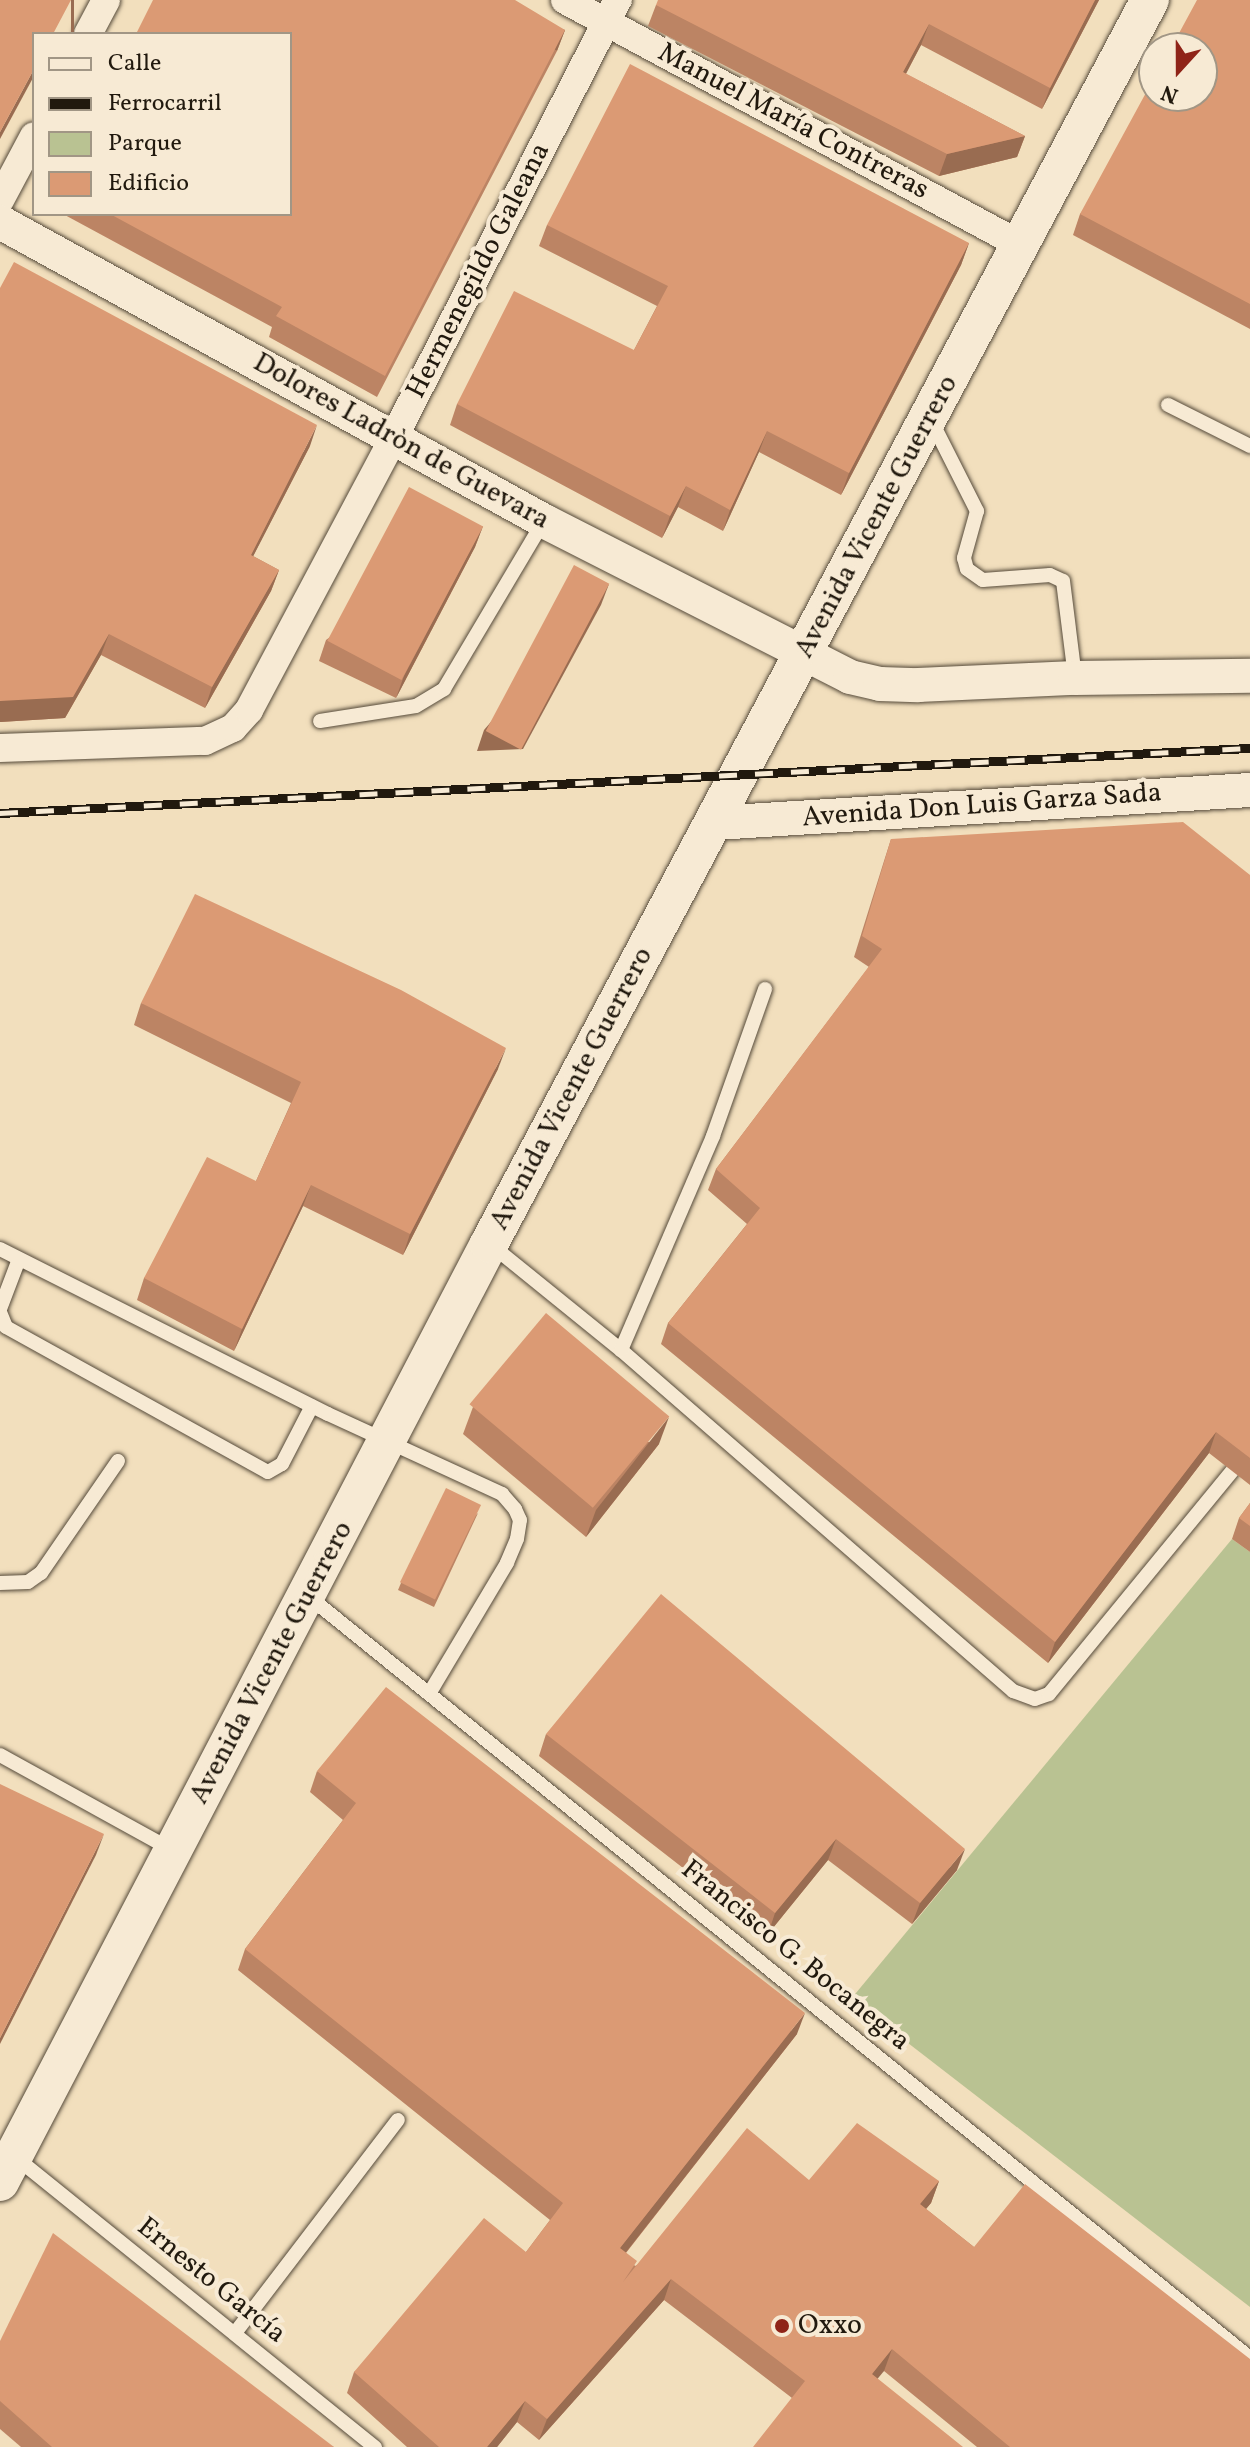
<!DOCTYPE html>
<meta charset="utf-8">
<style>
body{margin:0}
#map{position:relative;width:1250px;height:2447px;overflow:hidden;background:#f2dfbd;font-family:Vollkorn,serif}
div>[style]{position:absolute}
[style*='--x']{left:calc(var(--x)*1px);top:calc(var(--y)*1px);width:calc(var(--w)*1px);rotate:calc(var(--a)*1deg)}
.green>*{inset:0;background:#b9c292}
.roads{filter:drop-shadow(0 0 2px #554a3a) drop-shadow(0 0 2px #554a3a)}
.service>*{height:14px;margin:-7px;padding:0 7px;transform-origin:7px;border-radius:7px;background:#f7ead4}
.minor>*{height:28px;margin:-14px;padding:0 14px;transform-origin:14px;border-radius:14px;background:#f7ead4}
.tertiary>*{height:34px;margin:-17px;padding:0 17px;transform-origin:17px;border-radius:17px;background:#f7ead4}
.secondary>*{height:38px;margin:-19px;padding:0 19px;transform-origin:19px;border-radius:19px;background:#f7ead4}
.rail>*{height:9px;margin-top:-4.5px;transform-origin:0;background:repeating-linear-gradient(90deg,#f7ead4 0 18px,#21190e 0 36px);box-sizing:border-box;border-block:2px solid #21190e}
.wall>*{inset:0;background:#bc8464}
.shaded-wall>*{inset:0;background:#996c51;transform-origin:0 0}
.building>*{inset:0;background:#db9a74;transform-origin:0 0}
.dots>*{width:22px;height:22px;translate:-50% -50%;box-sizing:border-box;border:4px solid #f7ead4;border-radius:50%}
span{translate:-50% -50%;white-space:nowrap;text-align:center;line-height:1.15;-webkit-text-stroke:8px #f7ead4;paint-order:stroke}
.street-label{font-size:28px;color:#21190e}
.poi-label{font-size:28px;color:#21190e}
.left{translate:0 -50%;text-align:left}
.legend{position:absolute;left:32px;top:32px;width:260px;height:184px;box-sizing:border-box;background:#f7ead4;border:2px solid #a19685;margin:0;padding:10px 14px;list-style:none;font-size:24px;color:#21190e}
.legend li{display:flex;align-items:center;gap:16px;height:40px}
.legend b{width:40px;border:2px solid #a19685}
.north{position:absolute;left:1138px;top:32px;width:80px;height:80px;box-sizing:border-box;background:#f7ead4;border:2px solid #a19685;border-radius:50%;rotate:201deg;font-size:22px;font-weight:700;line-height:32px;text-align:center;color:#21190e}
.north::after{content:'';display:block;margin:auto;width:28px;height:36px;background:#8f2418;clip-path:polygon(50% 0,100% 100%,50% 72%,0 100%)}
</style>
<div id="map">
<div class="green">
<i style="clip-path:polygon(1232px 1539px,1250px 1552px,1250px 2307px,851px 1999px)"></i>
</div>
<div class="roads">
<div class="service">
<i style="--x:1168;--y:405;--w:92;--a:26.6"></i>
<i style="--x:932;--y:422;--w:100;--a:63.2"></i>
<i style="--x:977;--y:511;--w:49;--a:105.5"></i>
<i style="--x:964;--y:558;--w:11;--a:75"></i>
<i style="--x:967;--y:569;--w:19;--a:35"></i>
<i style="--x:983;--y:580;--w:67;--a:-4.3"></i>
<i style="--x:1050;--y:575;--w:14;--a:25"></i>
<i style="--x:1063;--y:581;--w:97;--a:82.9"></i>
<i style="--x:320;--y:721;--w:97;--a:-8.9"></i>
<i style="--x:416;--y:706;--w:33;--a:-31"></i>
<i style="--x:444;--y:689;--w:194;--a:-59.3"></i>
<i style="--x:490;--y:1244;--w:169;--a:39"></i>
<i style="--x:621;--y:1350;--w:520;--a:41.02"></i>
<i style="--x:1013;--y:1691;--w:23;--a:20"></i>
<i style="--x:1035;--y:1699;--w:15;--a:-20"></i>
<i style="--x:1049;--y:1694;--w:288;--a:-50.6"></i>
<i style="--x:0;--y:1249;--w:367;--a:26.7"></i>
<i style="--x:328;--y:1414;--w:192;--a:24.7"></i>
<i style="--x:502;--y:1494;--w:20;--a:49"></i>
<i style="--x:515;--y:1509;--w:12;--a:66"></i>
<i style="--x:520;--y:1520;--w:19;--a:99"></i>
<i style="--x:517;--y:1539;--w:26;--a:113"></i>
<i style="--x:507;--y:1563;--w:152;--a:120.8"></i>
<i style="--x:0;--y:1309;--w:53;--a:-69.2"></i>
<i style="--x:0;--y:1312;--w:16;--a:68"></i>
<i style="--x:6;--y:1327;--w:299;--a:29"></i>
<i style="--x:268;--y:1472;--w:16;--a:-30"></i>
<i style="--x:282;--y:1464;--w:65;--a:-62.7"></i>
<i style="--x:621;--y:1350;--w:233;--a:-66.7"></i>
<i style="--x:713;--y:1136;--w:156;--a:-70.5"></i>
<i style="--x:0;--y:1583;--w:28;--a:-2"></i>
<i style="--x:28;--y:1582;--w:16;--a:-35"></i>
<i style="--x:41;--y:1573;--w:136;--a:-55.5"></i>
<i style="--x:308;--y:1596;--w:1212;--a:38.97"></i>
<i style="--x:0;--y:1755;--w:194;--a:28.9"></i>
<i style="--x:14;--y:2156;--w:464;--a:38.9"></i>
<i style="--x:235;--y:2333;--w:268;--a:-52.6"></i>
</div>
<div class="minor">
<i style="--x:565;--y:0;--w:518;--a:28.25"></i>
<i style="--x:88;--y:34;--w:38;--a:-62"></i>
<i style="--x:0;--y:200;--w:72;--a:-62"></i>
<i style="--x:0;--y:748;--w:205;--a:-2"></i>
<i style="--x:205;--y:741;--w:31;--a:-25"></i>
<i style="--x:233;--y:728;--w:24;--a:-48"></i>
<i style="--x:249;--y:710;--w:309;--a:-62"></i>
<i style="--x:394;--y:437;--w:491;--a:-62.9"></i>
</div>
<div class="tertiary">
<i style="--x:0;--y:222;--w:621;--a:28.79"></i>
<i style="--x:544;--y:521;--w:343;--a:27"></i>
<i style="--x:850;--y:677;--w:31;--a:13"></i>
<i style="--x:880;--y:684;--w:38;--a:2"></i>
<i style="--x:918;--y:685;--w:157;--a:-2.6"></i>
<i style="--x:1075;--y:678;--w:175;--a:-0.7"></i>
<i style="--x:715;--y:823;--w:536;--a:-3.53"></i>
</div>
<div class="secondary">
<i style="--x:0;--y:2182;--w:1058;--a:-62.47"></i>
<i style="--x:489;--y:1244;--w:1409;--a:-62.02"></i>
</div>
</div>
<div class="rail">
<i style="--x:0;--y:813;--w:1252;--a:-2.98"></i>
</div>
<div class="wall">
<i style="clip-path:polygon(1099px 0,1042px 109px,921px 45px,906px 74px,1025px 136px,1017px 157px,939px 176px,648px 26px,656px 5px)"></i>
<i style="clip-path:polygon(1250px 0,1250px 329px,1073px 235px,1080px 214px)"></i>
<i style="clip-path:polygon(565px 30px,557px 51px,377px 397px,269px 337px,272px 327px,63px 214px,290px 214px)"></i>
<i style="clip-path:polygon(547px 225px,969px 243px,961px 265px,841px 495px,759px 452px,723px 531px,678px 507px,662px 538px,450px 425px,457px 404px,634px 350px,657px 306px,539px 246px)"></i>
<i style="clip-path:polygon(310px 446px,253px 556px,279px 570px,271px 591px,205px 708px,101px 655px,65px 718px,0 722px)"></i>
<i style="clip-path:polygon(483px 526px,475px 547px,396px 698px,319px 661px,326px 640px)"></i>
<i style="clip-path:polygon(891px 839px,1250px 875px,1250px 1485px,1209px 1453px,1048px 1663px,661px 1344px,668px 1323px,747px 1224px,708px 1190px,716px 1169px,869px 967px,854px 957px,884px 861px)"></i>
<i style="clip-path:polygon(141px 1003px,498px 1069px,403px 1255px,303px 1206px,234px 1351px,137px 1300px,144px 1278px,256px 1181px,291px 1103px,134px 1025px)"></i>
<i style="clip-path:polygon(473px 1407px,659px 1444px,586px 1537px,463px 1434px)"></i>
<i style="clip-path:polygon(1250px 1503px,1250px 1552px,1232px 1539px,1239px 1518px)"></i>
<i style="clip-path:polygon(478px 1513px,434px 1607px,398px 1590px,401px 1583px)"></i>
<i style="clip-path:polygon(546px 1734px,957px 1870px,912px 1924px,828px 1860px,768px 1934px,539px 1756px)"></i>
<i style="clip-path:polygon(317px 1771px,797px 2034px,626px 2253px,635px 2266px,809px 2180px,939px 2181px,931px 2203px,926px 2209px,974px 2247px,1250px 2447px,977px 2447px,884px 2371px,792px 2398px,664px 2300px,539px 2440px,517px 2422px,497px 2447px,407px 2447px,347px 2393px,354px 2372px,526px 2252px,550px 2220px,238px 1970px,245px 1949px,343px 1820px,310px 1792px)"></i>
<i style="clip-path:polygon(0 2341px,334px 2447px,21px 2447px,0 2429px)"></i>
</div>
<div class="shaded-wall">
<i style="left:71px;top:0;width:3px;height:38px"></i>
<i style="clip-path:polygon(1095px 0,1099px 0,1042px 109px,1050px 88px)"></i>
<i style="clip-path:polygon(929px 24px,921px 45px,895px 94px,903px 72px)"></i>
<i style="left:565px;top:30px;width:22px;height:390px;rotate:111deg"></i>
<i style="clip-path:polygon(34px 69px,34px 76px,0 139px,0 132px)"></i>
<i style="clip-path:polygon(1025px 136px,1017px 157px,939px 176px,947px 154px)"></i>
<i style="clip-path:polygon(969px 243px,961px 265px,841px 495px,849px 473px)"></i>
<i style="clip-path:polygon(317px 425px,310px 446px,243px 576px,251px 555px)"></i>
<i style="clip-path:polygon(767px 431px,759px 452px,723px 531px,730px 510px)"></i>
<i style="clip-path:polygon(686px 486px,678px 507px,662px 538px,670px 516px)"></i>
<i style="clip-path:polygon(483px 526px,475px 547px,396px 698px,404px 676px)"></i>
<i style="clip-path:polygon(279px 570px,271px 591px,205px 708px,212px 687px)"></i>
<i style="clip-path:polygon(609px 584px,601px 605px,523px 749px,477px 751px,484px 730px)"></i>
<i style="clip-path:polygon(109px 634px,101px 655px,65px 718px,0 722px,0 701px)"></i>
<i style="clip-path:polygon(506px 1048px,498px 1069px,403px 1255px,410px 1234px)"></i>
<i style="clip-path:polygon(311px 1185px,303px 1206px,234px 1351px,242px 1329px)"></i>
<i style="clip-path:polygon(669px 1417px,659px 1444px,586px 1537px,596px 1510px)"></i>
<i style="clip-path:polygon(1216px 1432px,1209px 1453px,1048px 1663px,1055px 1642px)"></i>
<i style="clip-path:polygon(104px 1834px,96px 1855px,0 2044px,0 2038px)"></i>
<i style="clip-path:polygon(836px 1839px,828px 1860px,768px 1934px,775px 1913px)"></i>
<i style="clip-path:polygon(965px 1849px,957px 1870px,912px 1924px,920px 1903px)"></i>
<i style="clip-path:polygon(805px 2013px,797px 2034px,612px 2270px,620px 2248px)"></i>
<i style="clip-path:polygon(939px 2181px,931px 2203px,912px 2225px,920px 2204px)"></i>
<i style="clip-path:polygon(671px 2279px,664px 2300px,539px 2440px,547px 2419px)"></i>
<i style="clip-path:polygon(892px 2349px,884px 2371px,864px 2395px,872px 2374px)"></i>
<i style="clip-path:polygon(525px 2401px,517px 2422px,497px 2447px,487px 2447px)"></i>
</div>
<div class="building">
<i style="clip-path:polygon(0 0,71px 0,53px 34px,34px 34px,34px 69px,0 132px)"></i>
<i style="clip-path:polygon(153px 0,515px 0,565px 30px,385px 376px,276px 316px,282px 307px,110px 214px,290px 214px,290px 34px,136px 34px)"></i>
<i style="clip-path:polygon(658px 0,1095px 0,1050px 88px,929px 24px,903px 72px,1025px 136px,947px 154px,656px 5px)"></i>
<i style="clip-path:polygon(1197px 0,1250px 0,1250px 304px,1080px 214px,1154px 78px,1154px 96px,1202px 96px,1202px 48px,1171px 48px)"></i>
<i style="clip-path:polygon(630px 64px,969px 243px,849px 473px,767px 431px,730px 510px,686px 486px,670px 516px,457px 404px,514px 291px,634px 350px,668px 286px,547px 225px)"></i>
<i style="clip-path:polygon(14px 262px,317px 425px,251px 555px,279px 570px,212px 687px,109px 634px,73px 697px,0 701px,0 288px)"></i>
<i style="left:409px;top:487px;width:84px;height:174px;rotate:28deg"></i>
<i style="left:574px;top:565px;width:40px;height:188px;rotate:28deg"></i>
<i style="clip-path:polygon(1183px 822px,1250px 875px,1250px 1458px,1216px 1432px,1055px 1642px,668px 1323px,760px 1208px,716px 1169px,882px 949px,862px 936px,891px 839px)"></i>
<i style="clip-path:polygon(195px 894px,401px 990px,506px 1048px,410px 1234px,311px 1185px,242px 1329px,144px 1278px,207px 1157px,256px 1181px,301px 1082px,141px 1003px)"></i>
<i style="left:546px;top:1313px;width:161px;height:119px;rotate:40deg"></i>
<i style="left:446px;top:1488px;width:39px;height:105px;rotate:26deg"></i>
<i style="clip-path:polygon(1250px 1503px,1250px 1526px,1239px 1518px)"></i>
<i style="clip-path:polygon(661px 1594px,965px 1849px,920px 1903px,836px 1839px,775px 1913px,546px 1734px)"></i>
<i style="clip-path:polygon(386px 1687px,805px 2013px,620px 2248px,637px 2261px,623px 2282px,747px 2128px,809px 2180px,857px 2123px,939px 2181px,920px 2204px,974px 2247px,1025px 2184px,1250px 2359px,1250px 2447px,1010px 2447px,892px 2349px,872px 2374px,963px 2447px,753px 2447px,805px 2381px,671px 2279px,547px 2419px,525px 2401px,487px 2447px,439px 2447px,354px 2372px,484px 2218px,526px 2252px,563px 2203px,245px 1949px,356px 1803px,317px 1771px)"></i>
<i style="clip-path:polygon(0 1784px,104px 1834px,0 2038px)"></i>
<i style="clip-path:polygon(53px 2233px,334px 2447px,52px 2447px,0 2401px,0 2341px)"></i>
</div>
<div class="dots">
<i style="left:782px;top:2326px;background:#8f2418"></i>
</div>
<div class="street-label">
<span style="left:793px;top:122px;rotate:28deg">Manuel María Contreras</span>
<span style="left:479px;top:271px;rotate:-63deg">Hermenegildo Galeana</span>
<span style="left:401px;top:442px;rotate:29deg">Dolores Ladròn de Guevara</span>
<span style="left:877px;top:517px;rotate:-62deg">Avenida Vicente Guerrero</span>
<span style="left:982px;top:806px;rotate:-4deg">Avenida Don Luis Garza Sada</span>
<span style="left:572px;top:1089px;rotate:-62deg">Avenida Vicente Guerrero</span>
<span style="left:272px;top:1663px;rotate:-62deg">Avenida Vicente Guerrero</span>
<span style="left:795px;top:1956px;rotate:39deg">Francisco G. Bocanegra</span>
<span style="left:211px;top:2281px;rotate:39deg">Ernesto García</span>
</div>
<div class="poi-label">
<span class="left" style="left:798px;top:2326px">Oxxo</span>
</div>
<ul class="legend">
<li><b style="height:10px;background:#f7ead4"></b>Calle</li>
<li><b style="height:10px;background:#21190e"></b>Ferrocarril</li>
<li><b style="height:22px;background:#b9c292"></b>Parque</li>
<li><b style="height:22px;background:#db9a74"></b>Edificio</li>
</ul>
<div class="north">N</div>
</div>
